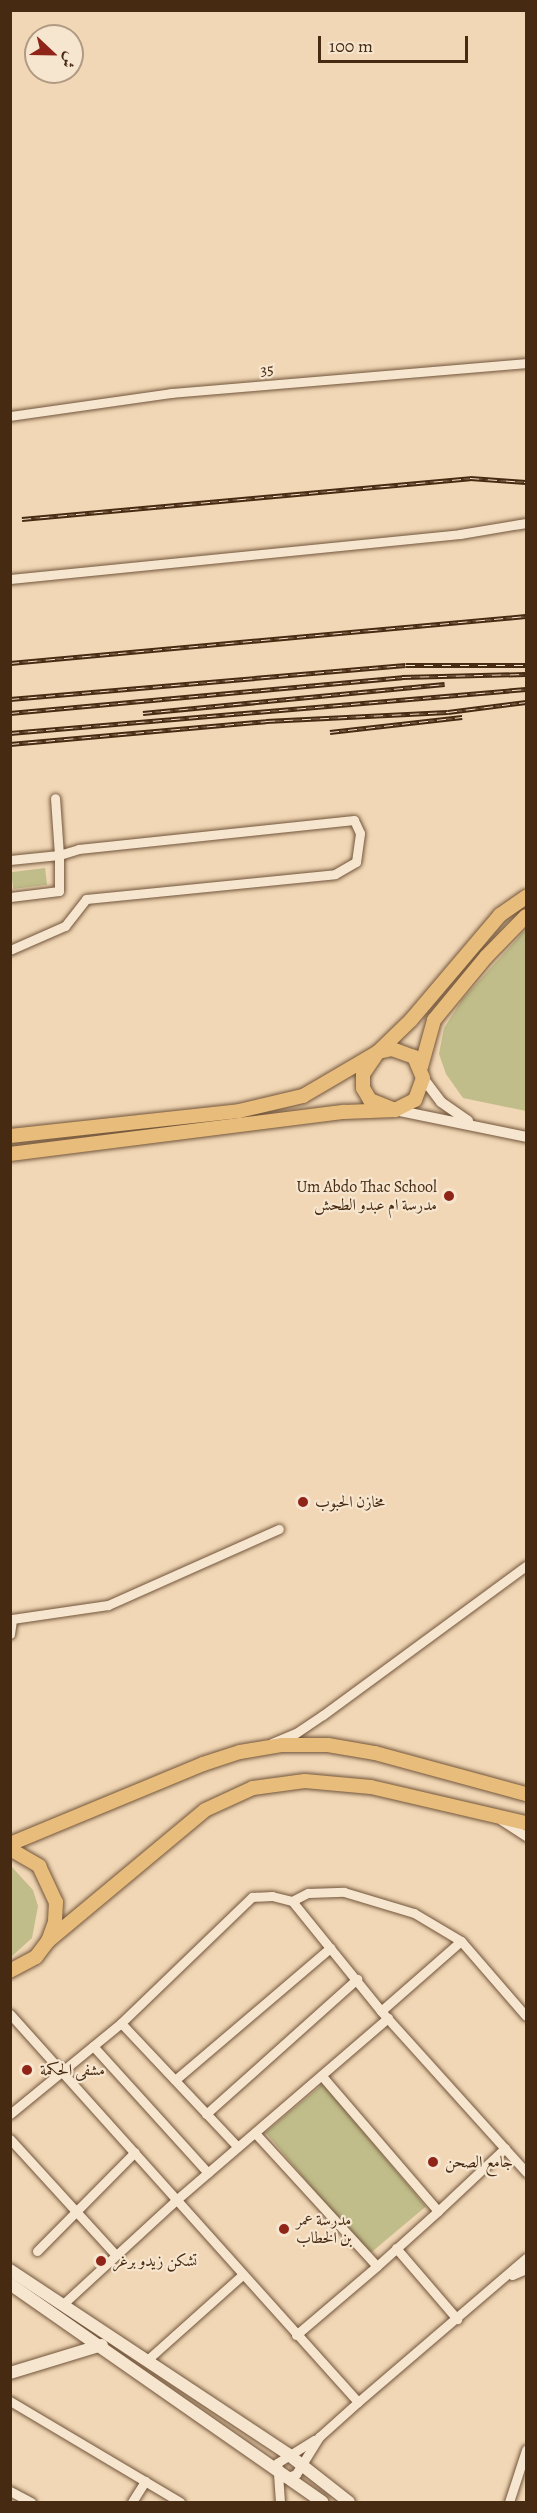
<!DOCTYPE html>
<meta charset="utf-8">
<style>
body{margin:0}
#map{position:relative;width:537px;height:2513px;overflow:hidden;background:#f1d7b5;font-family:Alegreya,Amiri,serif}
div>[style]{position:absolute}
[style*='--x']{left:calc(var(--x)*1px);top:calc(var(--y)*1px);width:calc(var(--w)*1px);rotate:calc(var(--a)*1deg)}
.green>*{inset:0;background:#c0bd8a;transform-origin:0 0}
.roads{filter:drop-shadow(0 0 2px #72553b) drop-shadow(0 0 2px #72553b)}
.minor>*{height:9px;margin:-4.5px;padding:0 4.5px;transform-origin:4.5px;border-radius:4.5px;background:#f6e5cf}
.tertiary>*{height:10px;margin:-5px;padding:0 5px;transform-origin:5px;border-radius:5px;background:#f6e5cf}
.secondary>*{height:12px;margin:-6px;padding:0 6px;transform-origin:6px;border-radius:6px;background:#f6e5cf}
.primary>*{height:14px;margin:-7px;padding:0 7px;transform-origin:7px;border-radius:7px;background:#e8bc7a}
.rail>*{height:5px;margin-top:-2.5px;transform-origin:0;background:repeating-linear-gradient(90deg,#f6e5cf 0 9px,#472a12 0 18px);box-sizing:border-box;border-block:2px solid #472a12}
.dots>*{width:16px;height:16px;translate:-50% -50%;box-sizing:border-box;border:3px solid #f6e5cf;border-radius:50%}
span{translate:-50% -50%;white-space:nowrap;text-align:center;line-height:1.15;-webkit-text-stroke:4.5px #f6e5cf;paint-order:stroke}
.street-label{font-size:16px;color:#472a12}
.poi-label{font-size:16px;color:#472a12}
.right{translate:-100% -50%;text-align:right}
.left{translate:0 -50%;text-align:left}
.frame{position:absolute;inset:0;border:12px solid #472a12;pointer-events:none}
.north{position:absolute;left:24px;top:24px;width:60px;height:60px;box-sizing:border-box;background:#f6e5cf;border:2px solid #b09a83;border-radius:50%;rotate:112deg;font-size:16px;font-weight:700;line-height:24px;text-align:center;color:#472a12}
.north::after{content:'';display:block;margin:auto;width:21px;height:27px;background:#8f2418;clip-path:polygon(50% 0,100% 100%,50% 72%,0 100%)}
.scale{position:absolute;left:318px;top:36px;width:150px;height:27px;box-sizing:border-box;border:3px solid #472a12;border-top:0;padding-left:8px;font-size:18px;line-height:21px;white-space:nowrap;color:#472a12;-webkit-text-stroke:4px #f6e5cf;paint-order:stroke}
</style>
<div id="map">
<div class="green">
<i style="left:45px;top:868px;width:17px;height:34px;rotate:83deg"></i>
<i style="clip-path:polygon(526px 929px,526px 1111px,463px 1098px,446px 1074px,439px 1054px,444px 1028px,462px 1000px)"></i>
<i style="clip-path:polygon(11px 1866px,33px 1890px,38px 1906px,32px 1938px,11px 1957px)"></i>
<i style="left:323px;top:2084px;width:160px;height:75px;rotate:50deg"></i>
</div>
<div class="roads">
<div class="minor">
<i style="--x:10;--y:416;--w:163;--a:-8.1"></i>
<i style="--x:171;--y:393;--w:356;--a:-4.8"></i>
<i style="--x:10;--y:579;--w:452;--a:-5.7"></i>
<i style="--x:460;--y:534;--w:67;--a:-9.5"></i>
<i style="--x:10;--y:860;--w:49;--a:-5.8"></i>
<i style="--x:59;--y:855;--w:36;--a:90"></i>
<i style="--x:59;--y:891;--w:49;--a:173"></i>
<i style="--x:10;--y:950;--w:60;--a:-23.6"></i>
<i style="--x:65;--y:926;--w:34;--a:-52"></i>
<i style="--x:86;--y:899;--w:250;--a:-5.7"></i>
<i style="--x:335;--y:874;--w:24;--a:-30"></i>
<i style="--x:356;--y:862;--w:29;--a:-82"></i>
<i style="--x:360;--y:833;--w:14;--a:-115"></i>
<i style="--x:354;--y:820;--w:277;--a:174"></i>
<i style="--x:79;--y:849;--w:21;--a:163"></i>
<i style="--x:59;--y:855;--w:57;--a:-94"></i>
<i style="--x:10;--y:1634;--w:15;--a:-82"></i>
<i style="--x:12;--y:1619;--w:97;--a:-8.3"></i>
<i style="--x:108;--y:1605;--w:187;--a:-24"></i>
<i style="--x:272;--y:1743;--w:26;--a:-23"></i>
<i style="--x:296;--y:1733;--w:32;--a:-34"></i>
<i style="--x:323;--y:1715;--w:252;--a:-36.3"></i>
<i style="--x:501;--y:1820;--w:30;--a:33"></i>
<i style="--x:292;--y:1901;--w:18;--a:-27"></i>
<i style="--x:308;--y:1893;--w:36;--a:-2"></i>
<i style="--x:344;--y:1892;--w:73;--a:16.7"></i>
<i style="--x:414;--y:1913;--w:55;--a:30.8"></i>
<i style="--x:461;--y:1941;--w:99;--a:49.1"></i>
<i style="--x:381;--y:2011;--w:106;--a:-41.2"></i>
<i style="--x:10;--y:2014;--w:521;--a:48.11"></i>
<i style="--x:121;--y:2023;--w:170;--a:46.7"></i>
<i style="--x:93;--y:2046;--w:171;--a:47.8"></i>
<i style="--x:175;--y:2080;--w:204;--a:-40.4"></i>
<i style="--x:10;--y:2114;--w:144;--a:-39.3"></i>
<i style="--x:121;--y:2023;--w:182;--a:-43.9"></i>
<i style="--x:252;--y:1897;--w:20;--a:-3"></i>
<i style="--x:272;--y:1896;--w:21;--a:14"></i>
<i style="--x:292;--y:1901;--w:141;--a:51"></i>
<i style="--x:381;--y:2011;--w:217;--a:48"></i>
<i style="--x:206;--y:2114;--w:203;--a:-41.8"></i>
<i style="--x:255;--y:2133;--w:180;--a:47.5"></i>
<i style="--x:377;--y:2266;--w:82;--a:-42"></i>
<i style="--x:438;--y:2211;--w:179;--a:-130.7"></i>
<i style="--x:10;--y:2139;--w:157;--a:47.6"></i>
<i style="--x:438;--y:2211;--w:92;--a:-43.2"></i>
<i style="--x:396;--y:2248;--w:94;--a:49.3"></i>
<i style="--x:37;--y:2251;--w:139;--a:-45.3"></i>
<i style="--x:512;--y:2275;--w:15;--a:-23"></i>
<i style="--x:62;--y:2305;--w:154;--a:-42.6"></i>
<i style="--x:175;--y:2201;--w:281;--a:-40.7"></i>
<i style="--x:296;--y:2335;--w:106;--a:-40.4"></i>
<i style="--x:146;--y:2361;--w:127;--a:-41.8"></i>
<i style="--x:10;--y:2401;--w:198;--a:30.7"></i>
<i style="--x:285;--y:2478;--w:12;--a:-20"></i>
<i style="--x:296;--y:2474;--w:44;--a:-58.1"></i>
<i style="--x:319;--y:2437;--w:52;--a:-41.9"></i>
<i style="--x:358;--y:2402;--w:221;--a:-40.6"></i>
<i style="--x:10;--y:2491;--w:24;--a:28"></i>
<i style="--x:132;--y:2502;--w:25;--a:-58"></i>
<i style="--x:280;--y:2502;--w:39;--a:-94"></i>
<i style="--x:277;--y:2463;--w:44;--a:-31.9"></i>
<i style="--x:509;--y:2502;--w:55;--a:-71.9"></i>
</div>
<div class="tertiary">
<i style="--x:423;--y:1078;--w:30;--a:53"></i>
<i style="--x:441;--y:1102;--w:33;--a:35"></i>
<i style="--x:395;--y:1110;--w:134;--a:11.6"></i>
</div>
<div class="secondary">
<i style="--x:10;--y:2270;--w:335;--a:33.5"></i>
<i style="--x:289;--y:2455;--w:76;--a:38.1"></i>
<i style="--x:10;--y:2284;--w:381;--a:34.9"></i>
<i style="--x:10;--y:2373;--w:96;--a:-16.9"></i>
</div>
<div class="primary">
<i style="--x:421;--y:1067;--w:49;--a:-74.5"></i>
<i style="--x:434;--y:1020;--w:82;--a:-50.5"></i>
<i style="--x:486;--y:957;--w:57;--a:-45.7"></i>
<i style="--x:10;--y:1136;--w:230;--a:-6.2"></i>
<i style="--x:239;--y:1111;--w:66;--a:-13.2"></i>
<i style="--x:303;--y:1096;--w:87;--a:-30.4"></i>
<i style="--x:378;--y:1052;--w:46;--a:-44.1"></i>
<i style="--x:411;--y:1020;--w:138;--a:-49.7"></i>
<i style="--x:500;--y:915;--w:32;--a:-35"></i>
<i style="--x:10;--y:1154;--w:337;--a:-7.2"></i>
<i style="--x:344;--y:1112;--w:51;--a:-2.2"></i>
<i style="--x:395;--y:1110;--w:22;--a:-27"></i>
<i style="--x:415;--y:1100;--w:23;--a:-70"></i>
<i style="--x:423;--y:1078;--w:23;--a:-113"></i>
<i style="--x:414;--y:1057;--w:23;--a:-160"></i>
<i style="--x:392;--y:1049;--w:14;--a:168"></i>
<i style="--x:378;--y:1052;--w:27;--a:124"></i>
<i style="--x:363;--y:1074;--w:14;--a:90"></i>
<i style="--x:363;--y:1088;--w:14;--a:60"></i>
<i style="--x:370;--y:1100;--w:27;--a:22"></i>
<i style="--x:10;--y:1844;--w:209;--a:-22.5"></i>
<i style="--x:203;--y:1764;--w:39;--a:-18"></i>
<i style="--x:240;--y:1752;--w:43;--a:-9.5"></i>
<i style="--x:282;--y:1745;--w:46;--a:0"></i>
<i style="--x:328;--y:1745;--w:48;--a:9.7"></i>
<i style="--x:375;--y:1753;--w:156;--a:15.2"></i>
<i style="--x:10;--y:1849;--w:34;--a:30"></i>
<i style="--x:39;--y:1866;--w:40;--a:65"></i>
<i style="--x:56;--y:1902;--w:20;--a:93"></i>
<i style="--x:55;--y:1922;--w:20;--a:110"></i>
<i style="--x:48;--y:1941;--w:20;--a:127"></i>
<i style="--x:36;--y:1957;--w:30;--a:152"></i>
<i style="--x:48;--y:1941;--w:204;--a:-39.8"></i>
<i style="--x:205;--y:1810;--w:53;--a:-24.6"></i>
<i style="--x:253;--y:1788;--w:52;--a:-7.7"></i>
<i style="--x:305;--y:1781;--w:66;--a:5.2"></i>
<i style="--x:371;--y:1787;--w:159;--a:13.1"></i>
</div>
</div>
<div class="rail">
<i style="--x:22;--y:519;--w:450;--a:-5.2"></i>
<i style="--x:470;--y:478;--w:56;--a:4.1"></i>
<i style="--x:10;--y:663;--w:518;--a:-5.2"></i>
<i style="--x:10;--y:699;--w:397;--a:-4.9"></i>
<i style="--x:406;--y:665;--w:120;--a:0"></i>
<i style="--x:10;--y:713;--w:394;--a:-5.2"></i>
<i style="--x:402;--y:677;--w:124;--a:-1.4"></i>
<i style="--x:143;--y:713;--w:303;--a:-5.5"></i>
<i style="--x:330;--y:732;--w:133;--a:-6.5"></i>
<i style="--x:10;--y:733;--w:518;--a:-4.87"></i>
<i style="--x:10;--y:744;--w:257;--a:-5.1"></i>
<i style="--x:266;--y:721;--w:182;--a:-2.8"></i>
<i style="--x:448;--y:712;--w:79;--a:-7.3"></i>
</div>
<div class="dots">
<i style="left:449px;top:1196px;background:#8f2418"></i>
<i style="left:303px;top:1502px;background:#8f2418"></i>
<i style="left:27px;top:2070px;background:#8f2418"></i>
<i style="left:433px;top:2162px;background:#8f2418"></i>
<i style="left:284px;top:2229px;background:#8f2418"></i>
<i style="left:101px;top:2261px;background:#8f2418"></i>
</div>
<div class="street-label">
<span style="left:267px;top:370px;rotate:-5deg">35</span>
</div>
<div class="poi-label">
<span class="right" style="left:437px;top:1196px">Um Abdo Thac School<br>مدرسة ام عبدو الطحش</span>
<span class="left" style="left:315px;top:1502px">مخازن الحبوب</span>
<span class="left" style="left:40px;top:2070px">مشفى الحكمة</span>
<span class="left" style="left:445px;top:2162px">جامع الصحن</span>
<span class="left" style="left:296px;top:2229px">مدرسة عمر<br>بن الخطاب</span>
<span class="left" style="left:113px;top:2261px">تشكن زيدو برغر</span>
</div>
<div class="frame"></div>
<div class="north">ش</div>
<div class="scale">100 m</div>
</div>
